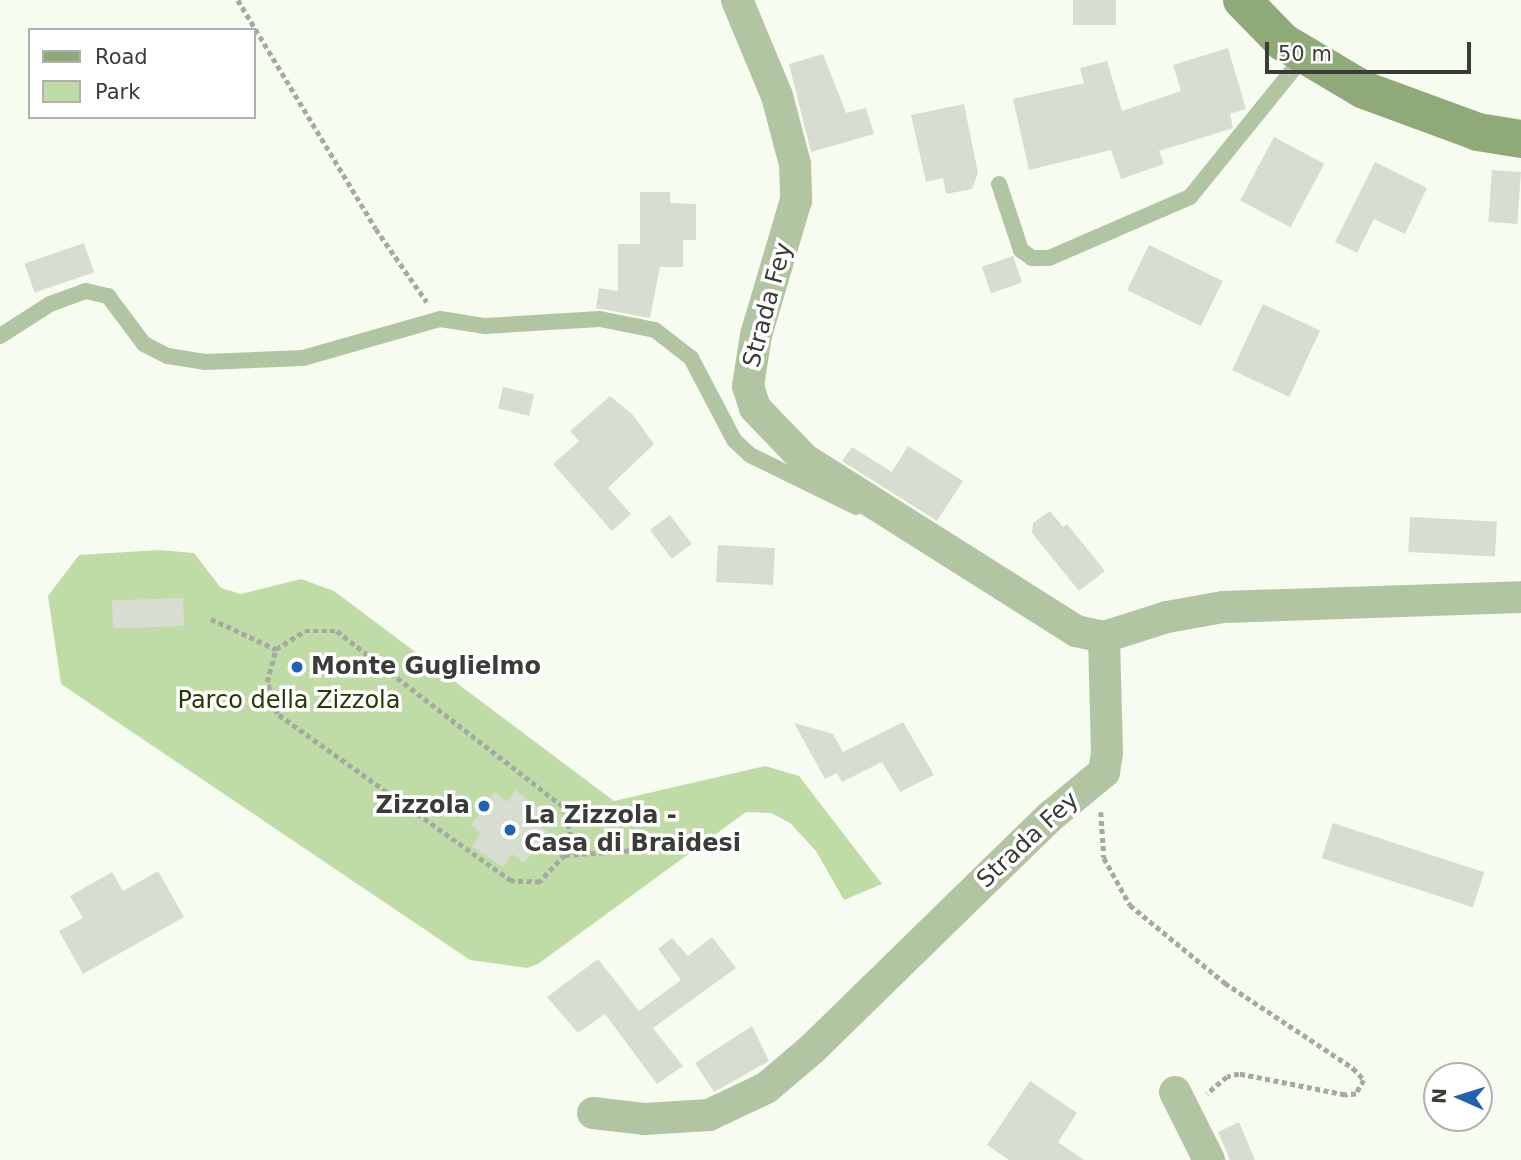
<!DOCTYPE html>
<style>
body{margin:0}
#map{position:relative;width:1521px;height:1160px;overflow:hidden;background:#f6fdf0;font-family:"DejaVu Sans",sans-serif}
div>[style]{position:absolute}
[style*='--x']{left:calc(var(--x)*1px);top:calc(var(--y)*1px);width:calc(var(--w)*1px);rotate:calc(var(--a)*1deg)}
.green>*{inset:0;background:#bfdca6}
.building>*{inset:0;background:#d7ded1;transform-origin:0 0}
.path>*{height:4.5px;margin-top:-2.25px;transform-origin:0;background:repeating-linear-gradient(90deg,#a4aaa0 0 5px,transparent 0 8.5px)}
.service>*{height:16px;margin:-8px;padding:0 8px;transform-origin:8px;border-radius:8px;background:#b2c5a3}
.minor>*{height:32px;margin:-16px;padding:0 16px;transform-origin:16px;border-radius:16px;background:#b2c5a3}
.secondary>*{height:38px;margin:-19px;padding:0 19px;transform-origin:19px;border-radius:19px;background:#8faa78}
.dots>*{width:19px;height:19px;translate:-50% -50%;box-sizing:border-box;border:4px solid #fff;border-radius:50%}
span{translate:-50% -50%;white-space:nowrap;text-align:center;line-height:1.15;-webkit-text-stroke:7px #fff;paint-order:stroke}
.street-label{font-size:24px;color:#393c37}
.poi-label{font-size:24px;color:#393c37;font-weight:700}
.left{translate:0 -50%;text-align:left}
.right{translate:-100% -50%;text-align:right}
.park-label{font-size:24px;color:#243c03}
.legend{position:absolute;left:28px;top:28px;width:228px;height:91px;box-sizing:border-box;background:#fff;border:2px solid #b0b1af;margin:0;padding:9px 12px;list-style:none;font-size:21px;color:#393c37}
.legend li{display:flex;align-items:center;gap:14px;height:35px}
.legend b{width:35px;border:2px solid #b0b1af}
.north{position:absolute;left:1423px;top:1062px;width:70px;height:70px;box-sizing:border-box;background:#fff;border:2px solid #b0b1af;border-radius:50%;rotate:273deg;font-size:19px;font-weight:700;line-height:28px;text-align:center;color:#393c37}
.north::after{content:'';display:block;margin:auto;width:24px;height:32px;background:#2161b2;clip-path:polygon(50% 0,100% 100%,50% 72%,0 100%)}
.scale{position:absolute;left:1265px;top:42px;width:206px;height:32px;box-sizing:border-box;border:4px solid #393c37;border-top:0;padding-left:9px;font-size:21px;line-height:24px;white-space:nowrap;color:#393c37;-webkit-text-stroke:5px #fff;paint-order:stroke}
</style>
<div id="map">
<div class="green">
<i style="clip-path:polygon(159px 550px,194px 553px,221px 588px,241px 594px,301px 579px,334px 591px,614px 801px,765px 766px,799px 776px,882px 884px,844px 900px,816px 851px,790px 823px,771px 813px,746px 812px,538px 964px,527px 968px,470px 960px,61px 684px,48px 596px,79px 555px)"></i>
</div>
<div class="building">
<i style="left:1073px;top:0;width:43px;height:25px"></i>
<i style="clip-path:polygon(1228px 48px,1246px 109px,1230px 114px,1233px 128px,1159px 151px,1164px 164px,1121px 179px,1111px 150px,1029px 170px,1013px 99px,1084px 83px,1080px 68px,1107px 61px,1122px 111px,1181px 91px,1173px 65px)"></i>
<i style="clip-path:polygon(823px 54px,846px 113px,866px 108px,874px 134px,811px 152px,789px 64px)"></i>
<i style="clip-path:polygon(964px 104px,978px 173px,972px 189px,946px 194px,943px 178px,926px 182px,911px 115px)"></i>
<i style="left:1274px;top:137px;width:57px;height:72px;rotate:28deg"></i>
<i style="clip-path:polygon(1375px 162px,1427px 188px,1405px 234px,1374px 219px,1357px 253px,1335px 242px)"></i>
<i style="left:1492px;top:170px;width:29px;height:52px;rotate:4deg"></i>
<i style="clip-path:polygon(640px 192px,670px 192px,670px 203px,696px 204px,696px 240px,683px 240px,683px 267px,660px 267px,650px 318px,596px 308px,599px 288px,618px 291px,618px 244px,640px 244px)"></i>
<i style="left:84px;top:243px;width:31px;height:63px;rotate:71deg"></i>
<i style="left:1149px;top:245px;width:82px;height:50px;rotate:26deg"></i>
<i style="left:1013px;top:256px;width:28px;height:33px;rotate:71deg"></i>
<i style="left:1263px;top:304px;width:63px;height:73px;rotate:25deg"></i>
<i style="left:503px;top:387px;width:32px;height:22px;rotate:13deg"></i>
<i style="clip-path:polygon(610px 396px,633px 415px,654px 444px,608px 488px,631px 514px,612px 531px,553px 464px,579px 441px,570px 431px)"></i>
<i style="clip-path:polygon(908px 446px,963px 481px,937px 521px,842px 461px,852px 447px,892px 472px)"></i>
<i style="clip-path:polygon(1050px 511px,1063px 527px,1067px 524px,1105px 571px,1079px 591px,1032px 533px,1033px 523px)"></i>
<i style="left:670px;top:515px;width:36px;height:25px;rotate:53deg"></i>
<i style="left:1410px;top:517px;width:87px;height:35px;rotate:3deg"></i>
<i style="left:718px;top:545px;width:57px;height:37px;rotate:3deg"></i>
<i style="left:183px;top:598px;width:28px;height:71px;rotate:88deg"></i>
<i style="clip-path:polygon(903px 722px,934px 775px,900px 792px,882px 762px,842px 782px,837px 773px,825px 779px,794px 723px,833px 734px,843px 752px)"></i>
<i style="clip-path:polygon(515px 790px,544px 812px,536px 823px,547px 832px,524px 863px,512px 854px,503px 867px,472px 846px,481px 833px,471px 825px,495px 792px,507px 802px)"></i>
<i style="left:1333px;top:823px;width:159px;height:37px;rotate:18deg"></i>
<i style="clip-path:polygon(158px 871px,184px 917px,83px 974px,59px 931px,83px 918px,70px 896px,112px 872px,123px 891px)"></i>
<i style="clip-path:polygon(712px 937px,736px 968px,653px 1028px,683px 1066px,657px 1084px,605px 1014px,578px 1033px,547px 997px,598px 959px,639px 1011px,681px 980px,658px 949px,672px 938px,688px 956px)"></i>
<i style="clip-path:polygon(752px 1026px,769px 1061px,714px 1092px,695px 1063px)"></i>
<i style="clip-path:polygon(1030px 1081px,1077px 1113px,1058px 1142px,1084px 1160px,1009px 1160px,987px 1145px)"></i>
<i style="clip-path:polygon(1239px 1122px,1255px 1160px,1230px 1160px,1218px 1132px)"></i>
</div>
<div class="path">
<i style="--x:238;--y:0;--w:267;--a:58.9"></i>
<i style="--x:376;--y:229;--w:89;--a:55.1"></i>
<i style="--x:211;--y:619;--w:72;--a:24.8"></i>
<i style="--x:305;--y:631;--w:32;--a:0"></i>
<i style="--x:337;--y:631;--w:287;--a:37.8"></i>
<i style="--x:564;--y:807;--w:31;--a:77"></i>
<i style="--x:571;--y:837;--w:19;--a:108"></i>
<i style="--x:565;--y:855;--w:37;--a:133"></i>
<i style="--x:540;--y:882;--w:29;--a:-178"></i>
<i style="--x:511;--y:881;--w:287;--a:-144.5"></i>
<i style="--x:277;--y:714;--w:34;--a:-107"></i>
<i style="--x:267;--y:682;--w:34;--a:-75"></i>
<i style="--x:276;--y:649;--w:34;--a:-32"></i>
<i style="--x:1101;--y:812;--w:46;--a:86.3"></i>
<i style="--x:1104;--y:858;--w:54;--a:61"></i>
<i style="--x:1130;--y:905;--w:123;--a:39.4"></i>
<i style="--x:1225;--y:983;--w:154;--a:33.6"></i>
<i style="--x:1353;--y:1068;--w:16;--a:47"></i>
<i style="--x:1364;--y:1080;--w:16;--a:120"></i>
<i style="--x:1356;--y:1094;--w:11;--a:175"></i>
<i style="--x:1345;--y:1095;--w:108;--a:-168.8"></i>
<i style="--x:1239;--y:1074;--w:12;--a:166"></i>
<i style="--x:1227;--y:1077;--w:26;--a:140"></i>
<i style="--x:565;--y:855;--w:98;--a:-4.1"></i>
</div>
<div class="service">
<i style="--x:999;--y:184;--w:70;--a:71.6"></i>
<i style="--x:1021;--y:250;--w:14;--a:36"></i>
<i style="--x:1032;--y:258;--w:17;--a:0"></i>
<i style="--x:1049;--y:258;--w:154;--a:-23.4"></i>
<i style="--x:1190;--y:197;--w:183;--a:-51"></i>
<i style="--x:0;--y:336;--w:59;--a:-32.6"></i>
<i style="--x:50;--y:304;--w:38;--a:-20"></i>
<i style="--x:86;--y:291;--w:23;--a:13"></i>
<i style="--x:108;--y:296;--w:60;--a:53.1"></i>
<i style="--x:144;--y:344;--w:27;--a:27"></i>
<i style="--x:168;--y:356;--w:37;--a:9"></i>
<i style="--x:205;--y:362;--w:98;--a:-2.3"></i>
<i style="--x:303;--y:358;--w:142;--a:-15.9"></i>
<i style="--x:440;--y:319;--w:46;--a:8.8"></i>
<i style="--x:485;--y:326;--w:115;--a:-3.5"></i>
<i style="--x:600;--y:319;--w:56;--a:11.3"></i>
<i style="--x:655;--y:330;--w:46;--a:37.9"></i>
<i style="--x:691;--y:358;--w:93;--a:62.3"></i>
<i style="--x:734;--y:440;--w:22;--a:43"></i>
<i style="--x:750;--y:455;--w:118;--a:26.1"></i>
</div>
<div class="minor">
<i style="--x:737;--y:0;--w:104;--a:67.4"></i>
<i style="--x:777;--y:96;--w:70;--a:75.2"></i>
<i style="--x:795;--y:164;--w:36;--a:88"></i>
<i style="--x:796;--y:200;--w:141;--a:106.5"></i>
<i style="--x:756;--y:335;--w:52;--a:98.9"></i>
<i style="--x:748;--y:386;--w:23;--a:72"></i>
<i style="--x:755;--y:408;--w:71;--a:46.1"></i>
<i style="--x:804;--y:459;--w:322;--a:32.3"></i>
<i style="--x:1076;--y:631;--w:29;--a:12"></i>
<i style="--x:1104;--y:637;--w:66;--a:-17.6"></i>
<i style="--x:1167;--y:617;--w:57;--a:-10.1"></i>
<i style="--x:1223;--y:607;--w:298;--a:-1.9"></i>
<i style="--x:1175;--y:1092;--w:76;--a:63.4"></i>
<i style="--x:593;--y:1113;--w:51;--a:6.7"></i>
<i style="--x:644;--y:1119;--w:65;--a:-3.5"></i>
<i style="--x:709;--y:1115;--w:63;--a:-25.3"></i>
<i style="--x:766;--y:1088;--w:60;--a:-40.3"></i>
<i style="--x:812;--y:1049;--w:334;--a:-44.3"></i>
<i style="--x:1051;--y:816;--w:69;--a:-39.7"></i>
<i style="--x:1104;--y:772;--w:19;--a:-81"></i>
<i style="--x:1107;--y:753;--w:116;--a:-91.5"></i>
</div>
<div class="secondary">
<i style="--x:1242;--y:0;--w:59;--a:45.7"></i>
<i style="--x:1283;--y:42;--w:94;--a:30.7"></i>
<i style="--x:1364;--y:90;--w:121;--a:20.2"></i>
<i style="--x:1478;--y:132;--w:44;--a:9.2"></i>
</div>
<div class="dots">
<i style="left:297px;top:667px;background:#2161b2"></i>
<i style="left:484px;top:806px;background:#2161b2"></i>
<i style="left:510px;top:830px;background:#2161b2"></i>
</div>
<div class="street-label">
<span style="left:768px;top:305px;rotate:-75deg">Strada Fey</span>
<span style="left:1028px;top:840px;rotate:-43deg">Strada Fey</span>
</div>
<div class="poi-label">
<span class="left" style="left:311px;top:667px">Monte Guglielmo</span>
<span class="right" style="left:470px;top:806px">Zizzola</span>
<span class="left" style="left:524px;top:830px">La Zizzola -<br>Casa di Braidesi</span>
</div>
<div class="park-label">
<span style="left:289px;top:701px">Parco della Zizzola</span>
</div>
<ul class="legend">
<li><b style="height:9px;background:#8faa78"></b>Road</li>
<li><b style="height:19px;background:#bfdca6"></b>Park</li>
</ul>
<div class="north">N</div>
<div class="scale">50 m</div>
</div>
